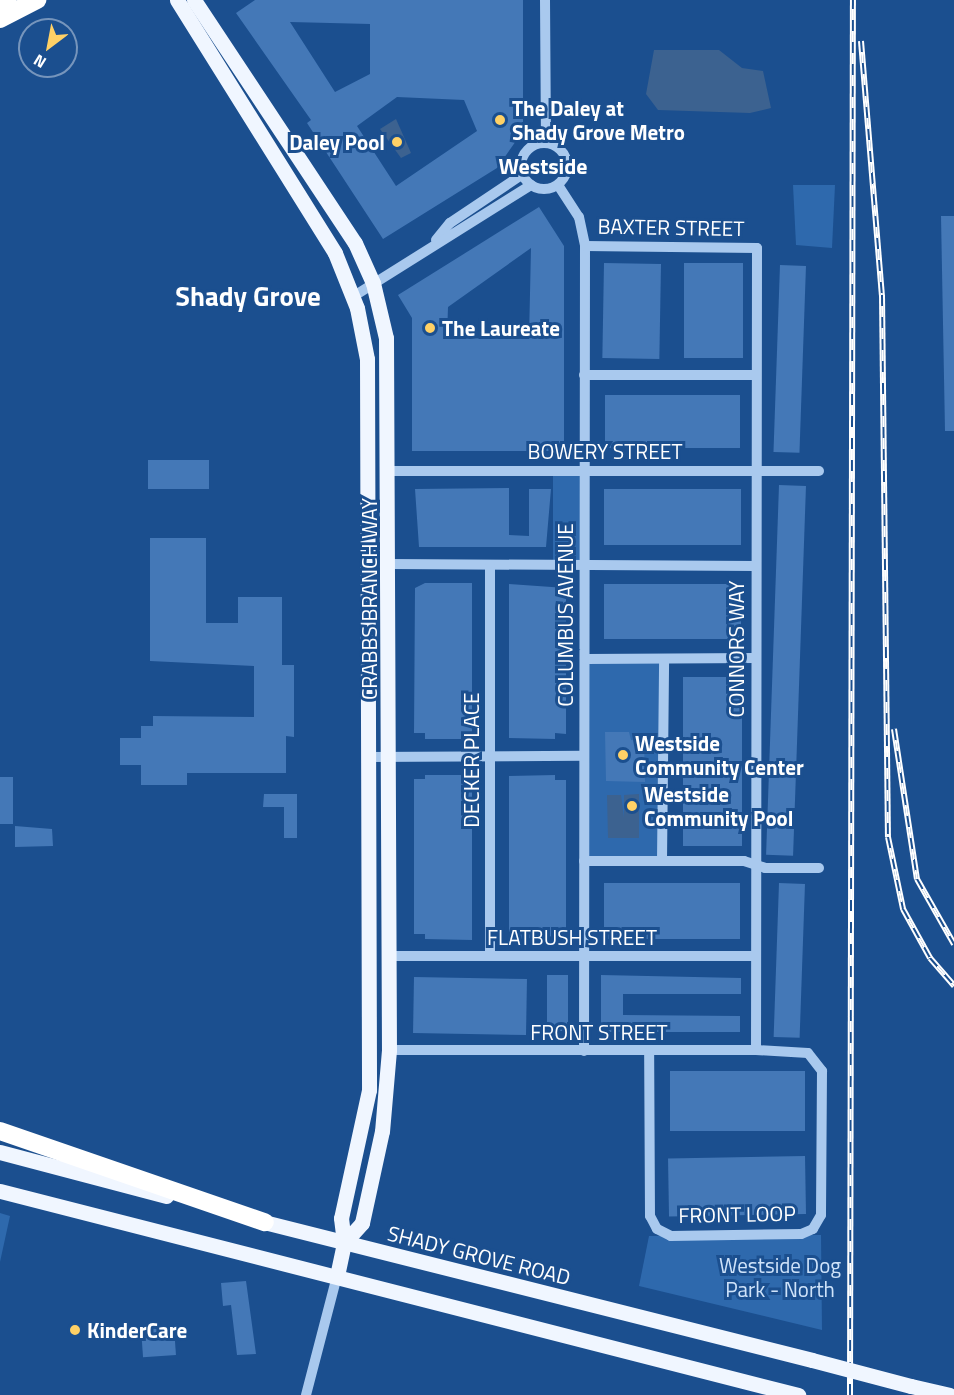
<!DOCTYPE html>
<style>
body{margin:0}
#map{position:relative;width:954px;height:1395px;overflow:hidden;background:#1b4f8f;font-family:"Titillium Web",sans-serif}
div>[style]{position:absolute}
[style*='--x']{left:calc(var(--x)*1px);top:calc(var(--y)*1px);width:calc(var(--w)*1px);rotate:calc(var(--a)*1deg)}
.green>*{inset:0;background:#2e69ad;transform-origin:0 0}
.water>*{inset:0;background:#3c6290}
.building>*{inset:0;background:#4478b7;transform-origin:0 0}
.minor>*{height:10px;margin:-5px;padding:0 5px;transform-origin:5px;border-radius:5px;background:#a9c9ee}
.minor>.ring{margin:-5px;padding:0;box-sizing:content-box;background:none;border:10px solid #a9c9ee;border-radius:50%}
.major>*{height:15px;margin:-7.5px;padding:0 7.5px;transform-origin:7.5px;border-radius:7.5px;background:#f0f6ff}
.highway>*{height:18px;margin:-9px;padding:0 9px;transform-origin:9px;border-radius:9px;background:#fff}
.rail>*{height:6px;margin-top:-3px;transform-origin:0;background:repeating-linear-gradient(90deg,#1b4f8f 0 11px,#fff 0 22px);box-sizing:border-box;border-block:2px solid #fff}
.major-bridge>*{height:15px;margin:-7.5px;padding:0 7.5px;transform-origin:7.5px;border-radius:7.5px;background:#f0f6ff}
.dots>*{width:16px;height:16px;translate:-50% -50%;box-sizing:border-box;border:3px solid #1b4f8f;border-radius:50%}
span{translate:-50% -50%;white-space:nowrap;text-align:center;line-height:1.15;-webkit-text-stroke:6px #1b4f8f;paint-order:stroke}
.poi-label{font-size:21px;color:#fff;font-weight:700}
.left{translate:0 -50%;text-align:left}
.right{translate:-100% -50%;text-align:right}
.street-label{font-size:21px;color:#fff}
.park-label{font-size:21px;color:#cfe3fa}
.neighbourhood-label{font-size:22px;color:#fff;font-weight:700}
.district-label{font-size:27px;color:#fff;font-weight:700}
.north{position:absolute;left:18px;top:18px;width:60px;height:60px;box-sizing:border-box;background:#1b4f8f;border:2px solid #7695bc;border-radius:50%;rotate:212deg;font-size:16px;font-weight:700;line-height:24px;text-align:center;color:#fff}
.north::after{content:'';display:block;margin:auto;width:21px;height:27px;background:#ffd166;clip-path:polygon(50% 0,100% 100%,50% 72%,0 100%)}
</style>
<div id="map">
<div class="green">
<i style="clip-path:polygon(793px 185px,835px 185px,832px 248px,796px 245px)"></i>
<i style="left:553px;top:469px;width:31px;height:96px"></i>
<i style="left:664px;top:659px;width:201px;height:76px;rotate:91deg"></i>
<i style="clip-path:polygon(0 1213px,10px 1216px,0 1262px)"></i>
<i style="clip-path:polygon(821px 1235px,822px 1330px,639px 1286px,649px 1236px)"></i>
</div>
<div class="water">
<i style="clip-path:polygon(654px 50px,719px 50px,742px 68px,763px 71px,771px 108px,750px 113px,658px 110px,646px 94px)"></i>
<i style="clip-path:polygon(396px 119px,411px 153px,401px 158px,380px 129px)"></i>
<i style="clip-path:polygon(639px 794px,639px 838px,608px 838px,607px 795px,621px 795px,624px 818px,624px 795px)"></i>
</div>
<div class="building">
<i style="clip-path:polygon(evenodd,255px 0,523px 0,523px 131px,497px 168px,383px 239px,307px 123px,311px 120px,236px 13px,255px 0,290px 22px,370px 24px,370px 74px,335px 92px,290px 22px,255px 0,397px 97px,464px 100px,477px 131px,396px 186px,357px 126px,397px 97px)"></i>
<i style="clip-path:polygon(evenodd,539px 207px,564px 246px,564px 451px,412px 451px,412px 318px,398px 295px,539px 207px,531px 248px,529px 339px,447px 338px,448px 307px,531px 248px)"></i>
<i style="clip-path:polygon(941px 216px,954px 216px,954px 431px,945px 431px)"></i>
<i style="left:604px;top:263px;width:57px;height:95px;rotate:1deg"></i>
<i style="left:743px;top:263px;width:95px;height:59px;rotate:90deg"></i>
<i style="left:780px;top:265px;width:26px;height:187px;rotate:2deg"></i>
<i style="left:605px;top:395px;width:135px;height:53px"></i>
<i style="left:148px;top:460px;width:61px;height:29px"></i>
<i style="left:779px;top:485px;width:27px;height:370px;rotate:2deg"></i>
<i style="clip-path:polygon(509px 488px,509px 535px,529px 536px,529px 489px,551px 489px,546px 547px,419px 547px,415px 489px)"></i>
<i style="left:604px;top:489px;width:137px;height:56px"></i>
<i style="clip-path:polygon(150px 538px,206px 538px,206px 623px,238px 623px,238px 597px,282px 597px,282px 665px,294px 665px,294px 737px,286px 736px,286px 773px,187px 773px,187px 785px,141px 785px,141px 765px,120px 765px,120px 738px,141px 738px,141px 726px,153px 726px,153px 716px,254px 717px,254px 666px,150px 661px)"></i>
<i style="clip-path:polygon(425px 583px,472px 583px,472px 739px,425px 739px,425px 733px,414px 733px,415px 588px)"></i>
<i style="clip-path:polygon(509px 584px,566px 588px,566px 734px,555px 733px,555px 739px,509px 738px)"></i>
<i style="left:604px;top:584px;width:137px;height:55px"></i>
<i style="left:683px;top:677px;width:59px;height:169px"></i>
<i style="clip-path:polygon(605px 732px,629px 732px,631px 740px,644px 741px,645px 782px,606px 781px)"></i>
<i style="clip-path:polygon(425px 775px,472px 775px,472px 940px,425px 939px,425px 934px,414px 934px,414px 779px,425px 779px)"></i>
<i style="clip-path:polygon(555px 775px,555px 780px,566px 780px,566px 935px,509px 940px,509px 776px)"></i>
<i style="left:0;top:777px;width:13px;height:47px"></i>
<i style="clip-path:polygon(264px 794px,297px 794px,297px 838px,284px 838px,284px 807px,263px 807px)"></i>
<i style="clip-path:polygon(15px 826px,52px 829px,53px 846px,15px 847px)"></i>
<i style="left:740px;top:883px;width:56px;height:136px;rotate:90deg"></i>
<i style="left:779px;top:883px;width:26px;height:154px;rotate:2deg"></i>
<i style="left:547px;top:975px;width:21px;height:56px"></i>
<i style="clip-path:polygon(601px 975px,741px 978px,741px 994px,623px 994px,623px 1015px,740px 1016px,740px 1032px,601px 1032px)"></i>
<i style="left:414px;top:977px;width:113px;height:56px;rotate:1deg"></i>
<i style="left:670px;top:1071px;width:135px;height:60px"></i>
<i style="left:805px;top:1156px;width:58px;height:137px;rotate:89deg"></i>
<i style="clip-path:polygon(246px 1281px,256px 1354px,237px 1355px,231px 1305px,223px 1306px,221px 1283px)"></i>
<i style="left:174px;top:1327px;width:28px;height:33px;rotate:86deg"></i>
</div>
<div class="minor">
<i style="--x:545;--y:0;--w:143;--a:89.6"></i>
<i class="ring" style="left:521px;top:143px;width:36px;height:36px"></i>
<i style="--x:558;--y:185;--w:38;--a:57"></i>
<i style="--x:579;--y:217;--w:30;--a:78"></i>
<i style="--x:585;--y:246;--w:805;--a:90.07"></i>
<i style="--x:436;--y:240;--w:22;--a:-51"></i>
<i style="--x:450;--y:223;--w:88;--a:-33.9"></i>
<i style="--x:585;--y:246;--w:172;--a:0.7"></i>
<i style="--x:757;--y:248;--w:802;--a:90.07"></i>
<i style="--x:354;--y:296;--w:209;--a:-32.1"></i>
<i style="--x:584;--y:375;--w:172;--a:0"></i>
<i style="--x:390;--y:471;--w:429;--a:0"></i>
<i style="--x:389;--y:564;--w:367;--a:0.3"></i>
<i style="--x:490;--y:565;--w:391;--a:90"></i>
<i style="--x:586;--y:659;--w:170;--a:-0.3"></i>
<i style="--x:369;--y:757;--w:215;--a:-0.3"></i>
<i style="--x:584;--y:861;--w:160;--a:0"></i>
<i style="--x:744;--y:861;--w:22;--a:18"></i>
<i style="--x:765;--y:868;--w:54;--a:0"></i>
<i style="--x:662;--y:861;--w:202;--a:-89.4"></i>
<i style="--x:388;--y:956;--w:368;--a:0"></i>
<i style="--x:389;--y:1050;--w:367;--a:0"></i>
<i style="--x:756;--y:1050;--w:52;--a:3.3"></i>
<i style="--x:808;--y:1053;--w:23;--a:52"></i>
<i style="--x:822;--y:1071;--w:144;--a:90.4"></i>
<i style="--x:821;--y:1215;--w:16;--a:120"></i>
<i style="--x:813;--y:1229;--w:13;--a:157"></i>
<i style="--x:801;--y:1234;--w:130;--a:179.1"></i>
<i style="--x:671;--y:1236;--w:16;--a:-153"></i>
<i style="--x:657;--y:1229;--w:15;--a:-118"></i>
<i style="--x:650;--y:1216;--w:164;--a:-90.3"></i>
<i style="--x:306;--y:1395;--w:123;--a:-75.4"></i>
</div>
<div class="major">
<i style="--x:177;--y:0;--w:298;--a:58"></i>
<i style="--x:335;--y:253;--w:59;--a:68.2"></i>
<i style="--x:357;--y:308;--w:52;--a:78.9"></i>
<i style="--x:367;--y:359;--w:731;--a:89.84"></i>
<i style="--x:369;--y:1090;--w:131;--a:102.3"></i>
<i style="--x:341;--y:1218;--w:25;--a:83"></i>
<i style="--x:344;--y:1243;--w:34;--a:102"></i>
<i style="--x:194;--y:0;--w:291;--a:56.5"></i>
<i style="--x:355;--y:243;--w:44;--a:65.8"></i>
<i style="--x:373;--y:283;--w:57;--a:76.7"></i>
<i style="--x:386;--y:338;--w:712;--a:89.76"></i>
<i style="--x:389;--y:1050;--w:81;--a:94.9"></i>
<i style="--x:382;--y:1131;--w:94;--a:102.3"></i>
<i style="--x:362;--y:1223;--w:27;--a:132"></i>
<i style="--x:0;--y:1152;--w:172;--a:14.8"></i>
<i style="--x:0;--y:1191;--w:824;--a:14.34"></i>
<i style="--x:256;--y:1220;--w:573;--a:14.13"></i>
<i style="--x:911;--y:1386;--w:39;--a:13"></i>
</div>
<div class="highway">
<i style="--x:0;--y:5;--w:9;--a:-32"></i>
<i style="--x:0;--y:19;--w:42;--a:-27.2"></i>
<i style="--x:0;--y:1131;--w:280;--a:19"></i>
</div>
<div class="rail">
<i style="--x:861;--y:41;--w:255;--a:85.3"></i>
<i style="--x:882;--y:295;--w:542;--a:89.37"></i>
<i style="--x:888;--y:837;--w:74;--a:78.2"></i>
<i style="--x:903;--y:909;--w:56;--a:61.1"></i>
<i style="--x:930;--y:958;--w:37;--a:49"></i>
<i style="--x:894;--y:729;--w:152;--a:81.3"></i>
<i style="--x:917;--y:879;--w:75;--a:60.4"></i>
<i style="--x:850;--y:1395;--w:1395;--a:-89.88"></i>
</div>
<div class="major-bridge">
<i style="--x:812;--y:1360;--w:102;--a:14.7"></i>
</div>
<div class="dots">
<i style="left:500px;top:120px;background:#ffd166"></i>
<i style="left:397px;top:142px;background:#ffd166"></i>
<i style="left:430px;top:328px;background:#ffd166"></i>
<i style="left:623px;top:755px;background:#ffd166"></i>
<i style="left:632px;top:806px;background:#ffd166"></i>
<i style="left:75px;top:1330px;background:#ffd166"></i>
</div>
<div class="poi-label">
<span class="left" style="left:512px;top:120px">The Daley at<br>Shady Grove Metro</span>
<span class="right" style="left:385px;top:142px">Daley Pool</span>
<span class="left" style="left:442px;top:328px">The Laureate</span>
<span class="left" style="left:635px;top:755px">Westside<br>Community Center</span>
<span class="left" style="left:644px;top:806px">Westside<br>Community Pool</span>
<span class="left" style="left:87px;top:1330px">KinderCare</span>
</div>
<div class="street-label">
<span style="left:671px;top:227px;rotate:1deg">BAXTER STREET</span>
<span style="left:605px;top:451px">BOWERY STREET</span>
<span style="left:369px;top:599px;rotate:-90deg">CRABBS BRANCH WAY</span>
<span style="left:565px;top:615px;rotate:-90deg">COLUMBUS AVENUE</span>
<span style="left:736px;top:649px;rotate:-90deg">CONNORS WAY</span>
<span style="left:471px;top:760px;rotate:-90deg">DECKER PLACE</span>
<span style="left:572px;top:937px">FLATBUSH STREET</span>
<span style="left:599px;top:1032px">FRONT STREET</span>
<span style="left:737px;top:1214px;rotate:-1deg">FRONT LOOP</span>
<span style="left:479px;top:1255px;rotate:14deg">SHADY GROVE ROAD</span>
</div>
<div class="park-label">
<span style="left:780px;top:1277px">Westside Dog<br>Park - North</span>
</div>
<div class="neighbourhood-label">
<span style="left:543px;top:167px">Westside</span>
</div>
<div class="district-label">
<span style="left:248px;top:296px">Shady Grove</span>
</div>
<div class="north">N</div>
</div>
